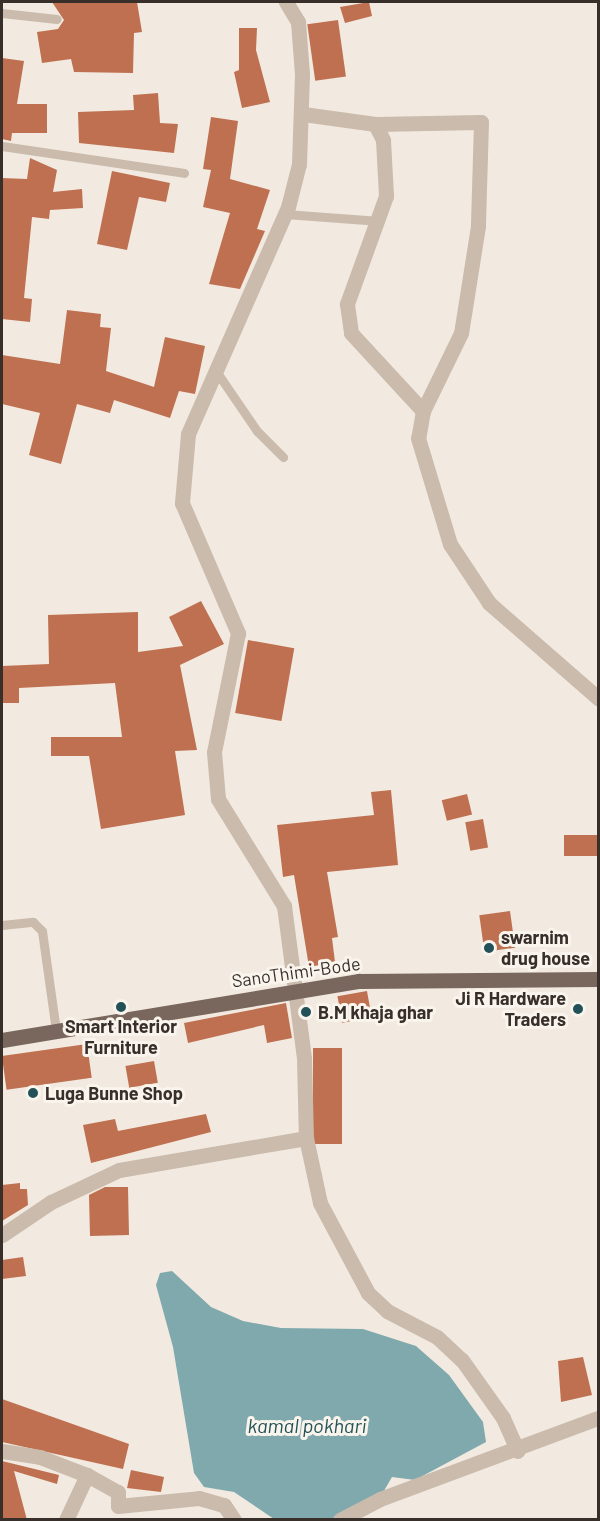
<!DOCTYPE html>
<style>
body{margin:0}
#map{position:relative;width:600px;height:1521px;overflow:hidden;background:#f2eae0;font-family:Barlow,sans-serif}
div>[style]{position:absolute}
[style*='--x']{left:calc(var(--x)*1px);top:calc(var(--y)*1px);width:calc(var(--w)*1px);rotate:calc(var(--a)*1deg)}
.water>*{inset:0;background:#80a9ad}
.building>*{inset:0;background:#bf7050;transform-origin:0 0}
.service>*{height:9px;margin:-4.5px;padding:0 4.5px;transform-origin:4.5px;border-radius:4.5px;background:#cabbac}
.minor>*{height:15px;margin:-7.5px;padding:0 7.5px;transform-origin:7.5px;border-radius:7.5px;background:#cabbac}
.primary>*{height:15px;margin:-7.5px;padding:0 7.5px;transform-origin:7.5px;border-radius:7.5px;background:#79675d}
.dots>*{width:16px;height:16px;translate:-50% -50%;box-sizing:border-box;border:3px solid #f9f4ec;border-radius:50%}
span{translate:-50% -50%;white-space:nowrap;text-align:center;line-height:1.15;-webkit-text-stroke:6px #f9f4ec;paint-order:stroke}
.poi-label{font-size:18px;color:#382f2a;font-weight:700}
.left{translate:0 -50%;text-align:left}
.right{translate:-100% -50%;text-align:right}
.street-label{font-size:18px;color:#382f2a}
.water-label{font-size:20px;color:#225258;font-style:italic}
.frame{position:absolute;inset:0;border:3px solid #382f2a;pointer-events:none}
</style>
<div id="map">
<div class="water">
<i style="clip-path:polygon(172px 1271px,211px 1307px,243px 1321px,281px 1328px,363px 1329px,416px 1346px,449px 1375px,483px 1422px,486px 1442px,415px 1480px,392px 1477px,381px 1496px,331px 1519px,274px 1519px,234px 1492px,204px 1487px,194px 1473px,173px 1347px,156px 1285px,160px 1273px)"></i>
</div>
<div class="building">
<i style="clip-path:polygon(52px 2px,137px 2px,142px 32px,134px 33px,133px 73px,74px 72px,71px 59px,42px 63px,37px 32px,58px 29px,64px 20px)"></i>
<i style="clip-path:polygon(369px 2px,372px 16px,345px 23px,340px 7px)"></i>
<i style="left:338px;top:20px;width:57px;height:31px;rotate:82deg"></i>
<i style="clip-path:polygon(239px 28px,257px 28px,256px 50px,270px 102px,242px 108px,234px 72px,239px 70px)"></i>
<i style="clip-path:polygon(2px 58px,24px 61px,17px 104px,47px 104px,47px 133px,12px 133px,11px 141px,2px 139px)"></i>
<i style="clip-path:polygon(158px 93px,160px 123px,178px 124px,174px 153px,79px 143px,78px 112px,134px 110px,133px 95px)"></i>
<i style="clip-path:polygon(211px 117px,238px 121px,230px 179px,270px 190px,257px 229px,265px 231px,240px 289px,209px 284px,230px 213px,203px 207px,211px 170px,203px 169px)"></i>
<i style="clip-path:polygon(30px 158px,57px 170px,53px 192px,82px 189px,83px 208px,50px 210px,49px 219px,32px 217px,24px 298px,32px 299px,30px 322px,2px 319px,2px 178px,27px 179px)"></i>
<i style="clip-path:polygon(112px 171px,170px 183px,166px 202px,139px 197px,127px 250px,97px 244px)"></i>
<i style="clip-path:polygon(67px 310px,101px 314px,100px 327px,111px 328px,106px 371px,154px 387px,165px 337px,205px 346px,195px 394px,179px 391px,170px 418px,114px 400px,110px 413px,77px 404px,61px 464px,29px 455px,40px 413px,2px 404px,2px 355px,60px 364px)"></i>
<i style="clip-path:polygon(201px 601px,224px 644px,180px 665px,197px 750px,175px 751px,185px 815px,101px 829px,89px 756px,51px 756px,51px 737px,122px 737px,115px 683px,19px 688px,19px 703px,2px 703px,2px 666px,49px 664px,48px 615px,138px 612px,138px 652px,183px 646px,169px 617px)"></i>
<i style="left:248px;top:640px;width:47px;height:74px;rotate:10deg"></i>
<i style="clip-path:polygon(391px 790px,398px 865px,327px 872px,338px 937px,332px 938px,335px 962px,309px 967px,294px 875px,283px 877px,277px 825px,374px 815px,371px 792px)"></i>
<i style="left:467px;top:794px;width:21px;height:26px;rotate:76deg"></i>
<i style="left:483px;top:819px;width:29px;height:18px;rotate:80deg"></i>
<i style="left:598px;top:835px;width:21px;height:34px;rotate:90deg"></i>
<i style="left:510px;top:911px;width:37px;height:31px;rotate:82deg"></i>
<i style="left:367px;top:991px;width:27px;height:30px;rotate:80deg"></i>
<i style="clip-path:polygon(286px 1003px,292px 1038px,267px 1043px,264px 1025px,188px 1043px,184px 1023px)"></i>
<i style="left:87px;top:1044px;width:34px;height:86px;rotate:82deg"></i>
<i style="left:313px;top:1048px;width:29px;height:96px"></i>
<i style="left:154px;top:1061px;width:22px;height:29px;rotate:80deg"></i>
<i style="clip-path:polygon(206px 1114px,211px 1132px,91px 1163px,83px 1125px,115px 1119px,118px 1131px)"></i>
<i style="clip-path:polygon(20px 1183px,20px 1189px,27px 1189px,28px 1205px,2px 1221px,2px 1185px)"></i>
<i style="clip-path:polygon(105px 1187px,128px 1187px,129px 1235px,90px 1236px,89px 1195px)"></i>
<i style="clip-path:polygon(23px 1257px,26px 1276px,2px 1279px,2px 1260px)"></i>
<i style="clip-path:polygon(583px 1357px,592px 1395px,561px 1402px,558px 1361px)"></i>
<i style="clip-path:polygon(2px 1399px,129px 1444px,123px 1469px,2px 1442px)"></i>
<i style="clip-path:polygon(2px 1461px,59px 1475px,57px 1484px,14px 1471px,27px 1520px,2px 1520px)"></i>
<i style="clip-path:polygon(131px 1470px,164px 1477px,161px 1492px,127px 1488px)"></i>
</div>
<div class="service">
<i style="--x:2;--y:13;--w:55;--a:6.2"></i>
<i style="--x:2;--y:146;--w:184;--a:8.4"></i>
<i style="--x:285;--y:214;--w:95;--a:4.2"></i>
<i style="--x:216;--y:371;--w:73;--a:55.7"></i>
<i style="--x:257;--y:431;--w:37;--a:45"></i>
<i style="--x:2;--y:925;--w:31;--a:-6"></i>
<i style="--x:33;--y:922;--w:13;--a:45"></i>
<i style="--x:42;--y:931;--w:101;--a:82"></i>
</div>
<div class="minor">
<i style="--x:286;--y:2;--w:23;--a:59"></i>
<i style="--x:298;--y:22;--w:52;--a:85.6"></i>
<i style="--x:302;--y:74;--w:90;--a:91.9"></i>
<i style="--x:299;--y:164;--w:44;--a:104.3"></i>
<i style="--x:288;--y:207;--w:248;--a:113.8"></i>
<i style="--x:188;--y:434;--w:69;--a:95"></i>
<i style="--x:182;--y:503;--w:142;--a:66.7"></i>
<i style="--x:238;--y:633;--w:121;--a:101.4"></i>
<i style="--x:214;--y:752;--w:47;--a:85.1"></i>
<i style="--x:218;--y:799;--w:126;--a:58.3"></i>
<i style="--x:284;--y:906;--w:153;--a:82.5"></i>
<i style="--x:304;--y:1058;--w:80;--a:88.6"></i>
<i style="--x:306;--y:1138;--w:66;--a:77.8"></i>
<i style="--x:320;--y:1203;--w:102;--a:61.9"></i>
<i style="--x:368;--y:1293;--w:26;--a:43"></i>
<i style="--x:387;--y:1311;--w:56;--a:27.5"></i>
<i style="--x:437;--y:1337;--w:34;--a:43"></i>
<i style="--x:462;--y:1360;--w:71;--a:54.7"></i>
<i style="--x:503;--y:1418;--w:36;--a:66"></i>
<i style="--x:303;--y:114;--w:73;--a:7.9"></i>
<i style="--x:375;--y:124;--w:18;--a:63"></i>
<i style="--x:383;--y:140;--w:56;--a:86.9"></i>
<i style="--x:386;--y:196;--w:115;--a:109.9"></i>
<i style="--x:347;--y:304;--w:29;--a:82"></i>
<i style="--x:351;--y:333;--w:106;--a:47.3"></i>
<i style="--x:423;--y:411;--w:27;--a:100"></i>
<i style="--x:418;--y:438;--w:111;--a:73.2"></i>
<i style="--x:450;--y:544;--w:71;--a:56.5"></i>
<i style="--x:489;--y:603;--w:145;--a:41.1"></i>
<i style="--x:375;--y:124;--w:106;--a:-1.1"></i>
<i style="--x:481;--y:122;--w:104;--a:91.7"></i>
<i style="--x:478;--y:226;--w:108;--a:99"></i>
<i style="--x:461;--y:333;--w:87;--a:116"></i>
<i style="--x:2;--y:1235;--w:59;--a:-34"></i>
<i style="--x:51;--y:1202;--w:75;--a:-25.2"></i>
<i style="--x:119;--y:1170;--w:190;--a:-9.7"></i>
<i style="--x:2;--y:1451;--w:38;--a:9"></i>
<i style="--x:40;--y:1457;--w:50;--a:21"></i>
<i style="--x:87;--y:1475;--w:35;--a:29"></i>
<i style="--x:118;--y:1492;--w:14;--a:90"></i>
<i style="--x:118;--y:1506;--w:81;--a:-5.6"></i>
<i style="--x:199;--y:1498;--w:26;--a:16"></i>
<i style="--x:224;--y:1505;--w:18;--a:56"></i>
<i style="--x:66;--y:1520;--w:50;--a:-65"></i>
<i style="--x:340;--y:1520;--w:45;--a:-27.7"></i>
<i style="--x:380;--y:1499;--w:233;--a:-20.4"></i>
</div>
<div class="primary">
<i style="--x:2;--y:1040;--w:362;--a:-9.4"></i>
<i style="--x:359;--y:981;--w:239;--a:-0.5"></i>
</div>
<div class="dots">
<i style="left:489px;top:948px;background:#225258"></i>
<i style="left:121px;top:1007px;background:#225258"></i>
<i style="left:578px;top:1009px;background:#225258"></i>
<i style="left:306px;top:1012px;background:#225258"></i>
<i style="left:33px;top:1093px;background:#225258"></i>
</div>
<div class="poi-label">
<span class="left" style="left:501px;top:948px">swarnim<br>drug house</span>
<span class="right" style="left:566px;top:1009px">Ji R Hardware<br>Traders</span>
<span class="left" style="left:318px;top:1012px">B.M khaja ghar</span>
<span style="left:121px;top:1037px">Smart Interior<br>Furniture</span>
<span class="left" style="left:45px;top:1093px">Luga Bunne Shop</span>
</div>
<div class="street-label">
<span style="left:296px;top:972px;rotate:-8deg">SanoThimi-Bode</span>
</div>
<div class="water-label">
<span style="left:307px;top:1425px">kamal pokhari</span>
</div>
<div class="frame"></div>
</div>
